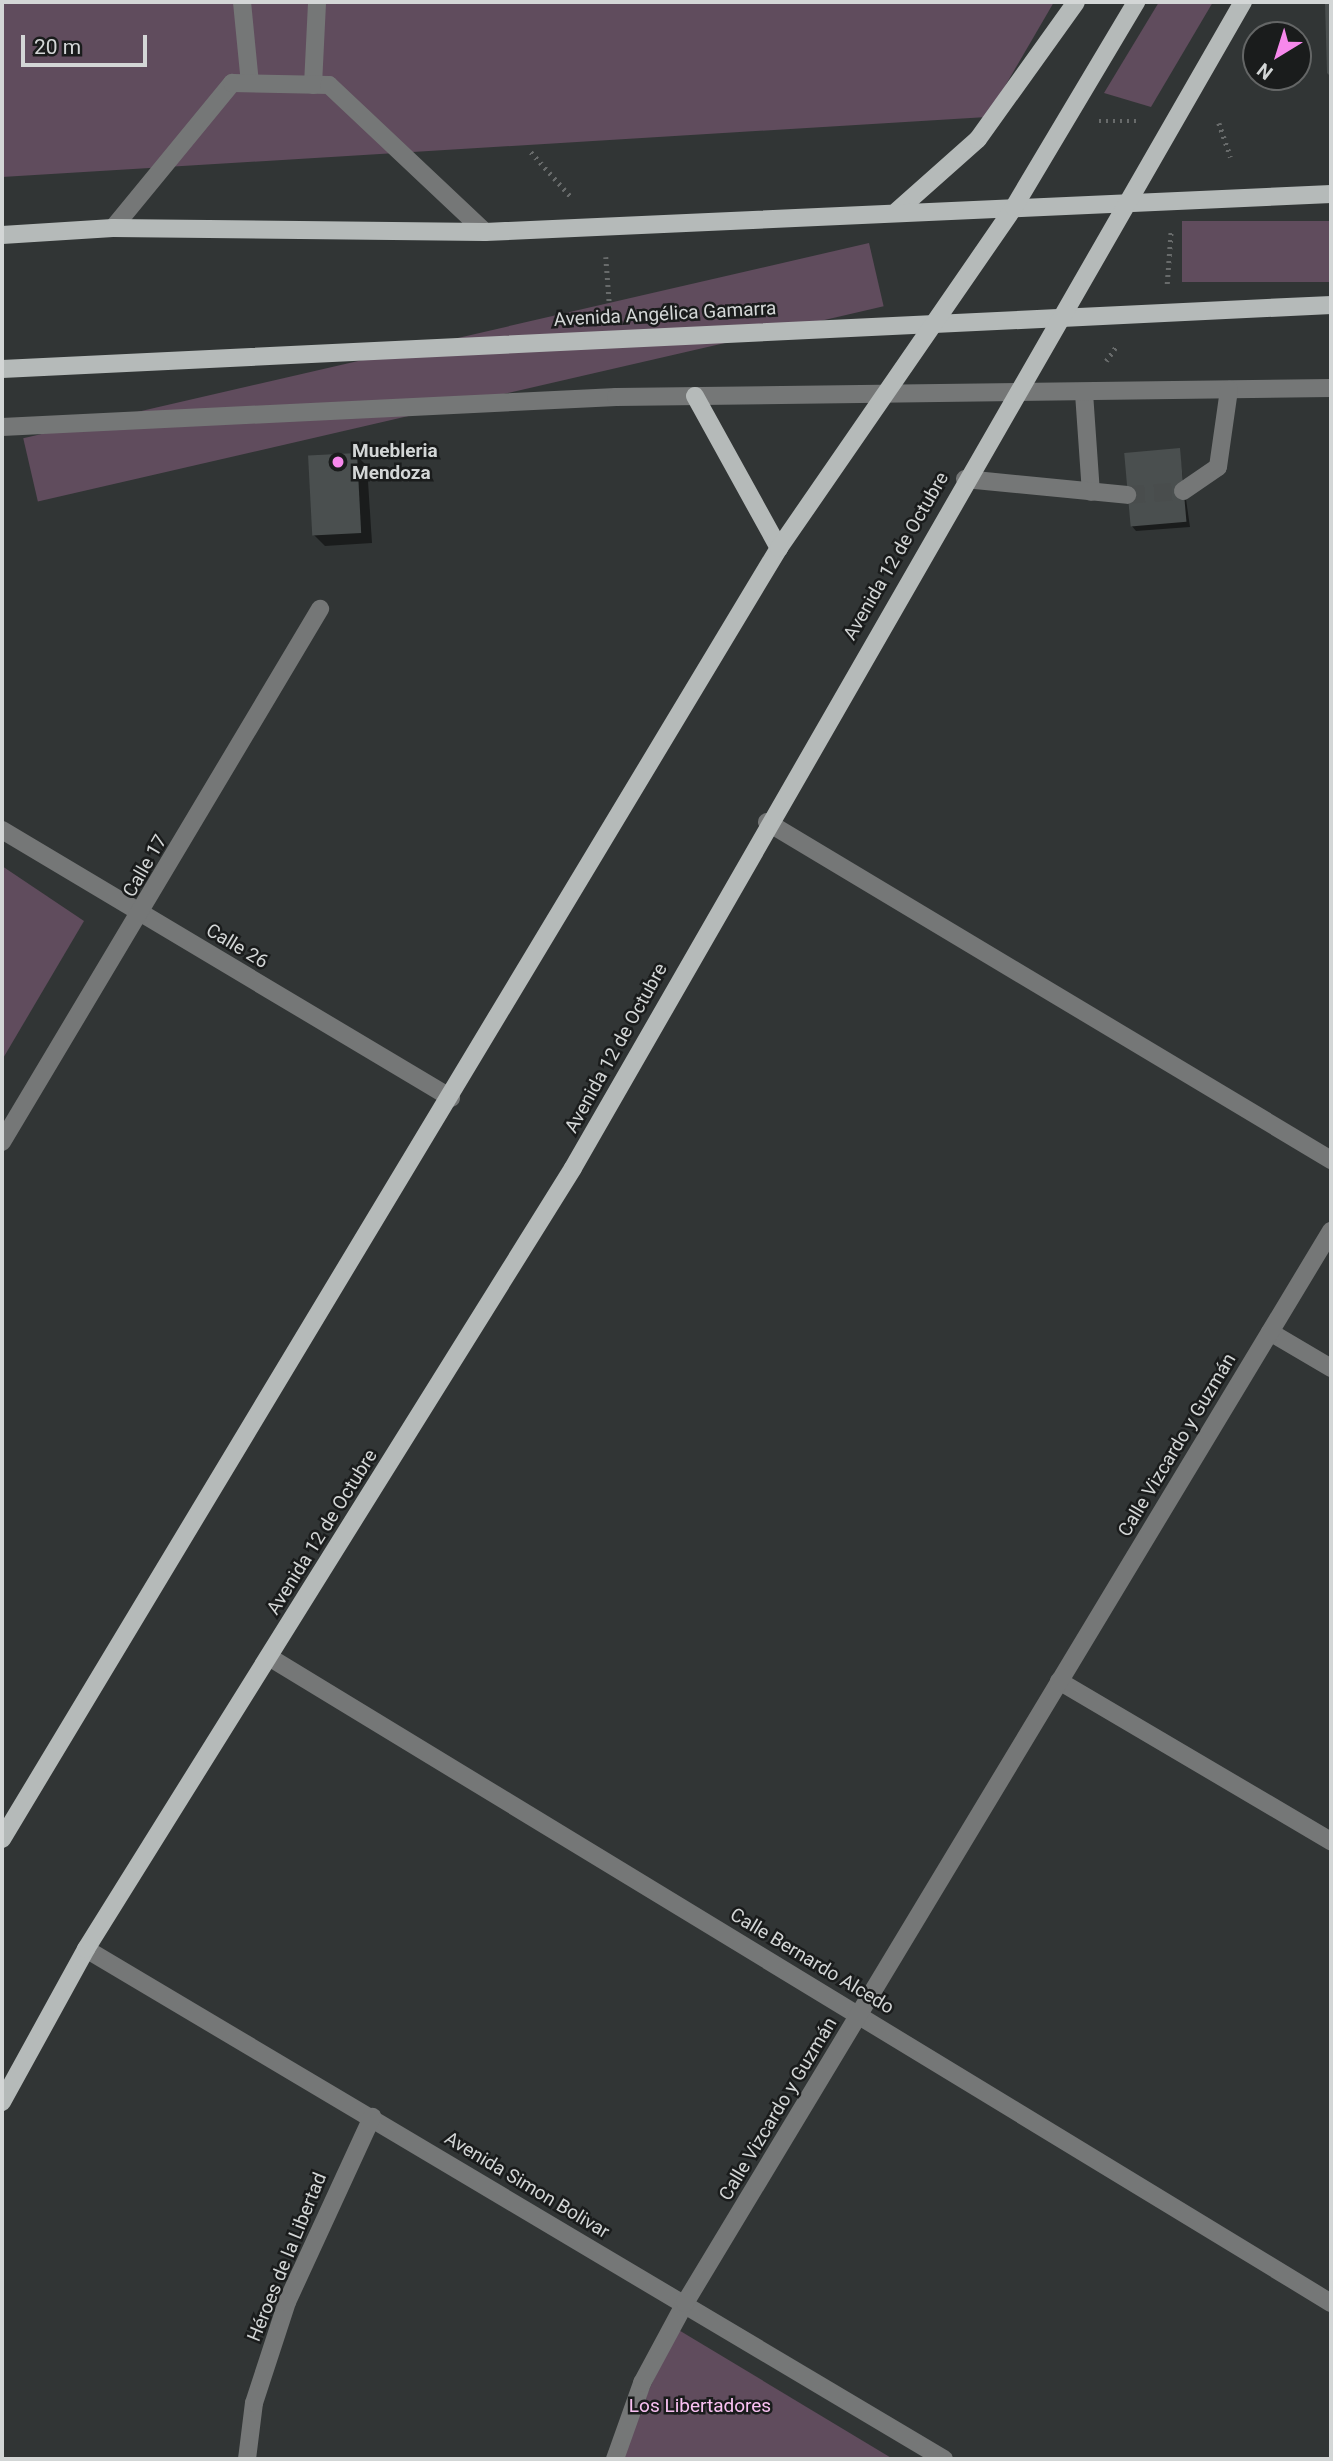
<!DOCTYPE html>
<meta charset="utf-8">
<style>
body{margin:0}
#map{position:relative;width:1333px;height:2461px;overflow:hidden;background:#313535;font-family:Roboto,sans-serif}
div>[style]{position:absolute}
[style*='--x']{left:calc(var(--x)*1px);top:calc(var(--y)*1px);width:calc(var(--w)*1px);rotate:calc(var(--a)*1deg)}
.green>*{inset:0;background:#604c5d;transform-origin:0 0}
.shadow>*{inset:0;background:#0007}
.building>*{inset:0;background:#4a4f4f;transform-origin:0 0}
.minor-tunnel>*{height:18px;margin-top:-9px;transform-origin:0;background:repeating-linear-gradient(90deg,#494d4d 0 18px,transparent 0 27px)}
.path>*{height:4.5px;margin-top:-2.25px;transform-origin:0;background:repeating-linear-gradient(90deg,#686b6b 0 2px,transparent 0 7px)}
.minor>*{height:18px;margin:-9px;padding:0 9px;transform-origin:9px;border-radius:9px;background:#757777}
.major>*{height:18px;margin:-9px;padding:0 9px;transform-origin:9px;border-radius:9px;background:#b5bab9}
.dots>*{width:19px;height:19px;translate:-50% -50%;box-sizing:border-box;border:4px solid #1a1c1c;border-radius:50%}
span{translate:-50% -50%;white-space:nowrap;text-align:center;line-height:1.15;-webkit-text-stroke:5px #1a1c1c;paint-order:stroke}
.street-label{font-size:19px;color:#d3d6d6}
.poi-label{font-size:19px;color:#d3d6d6;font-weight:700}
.left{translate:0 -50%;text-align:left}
.park-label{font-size:19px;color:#f9c1f2}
.frame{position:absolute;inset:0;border:4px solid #d3d6d6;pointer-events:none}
.north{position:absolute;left:1242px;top:21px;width:70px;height:70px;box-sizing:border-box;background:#1a1c1c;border:2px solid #646666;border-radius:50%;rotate:218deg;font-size:19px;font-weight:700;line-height:28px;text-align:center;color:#d3d6d6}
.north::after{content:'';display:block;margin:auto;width:24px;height:32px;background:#f788ec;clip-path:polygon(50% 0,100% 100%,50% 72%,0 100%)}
.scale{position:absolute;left:21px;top:35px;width:126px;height:32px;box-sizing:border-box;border:4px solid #d3d6d6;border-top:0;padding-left:9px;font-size:21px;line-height:24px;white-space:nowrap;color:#d3d6d6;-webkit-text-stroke:5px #1a1c1c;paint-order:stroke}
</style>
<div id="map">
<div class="green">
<i style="clip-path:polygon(2px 2px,1054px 2px,987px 117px,2px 177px)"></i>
<i style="clip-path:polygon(1159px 2px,1213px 2px,1151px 107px,1104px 93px)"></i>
<i style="left:1331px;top:221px;width:61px;height:149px;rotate:90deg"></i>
<i style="left:869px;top:243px;width:65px;height:868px;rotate:77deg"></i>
<i style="clip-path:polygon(2px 866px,84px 921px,2px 1060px)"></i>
<i style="clip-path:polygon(677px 2329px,893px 2459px,617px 2459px)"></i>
</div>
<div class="shadow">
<i style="clip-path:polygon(1179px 450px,1190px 527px,1136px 531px,1131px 525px)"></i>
<i style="clip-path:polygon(356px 455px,367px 466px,372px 543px,325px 546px,314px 535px)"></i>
</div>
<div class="building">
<i style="clip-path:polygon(1325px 2px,1331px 2px,1331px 77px,1327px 73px)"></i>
<i style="left:1180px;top:448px;width:74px;height:56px;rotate:85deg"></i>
<i style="left:357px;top:453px;width:80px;height:49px;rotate:87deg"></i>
</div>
<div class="minor-tunnel">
<i style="--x:1127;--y:495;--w:56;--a:-4.1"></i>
</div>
<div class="path">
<i style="--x:1099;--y:121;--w:40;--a:0"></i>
<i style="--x:1219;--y:123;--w:36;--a:71"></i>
<i style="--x:531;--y:152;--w:62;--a:48.3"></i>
<i style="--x:606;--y:257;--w:53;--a:85.7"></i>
<i style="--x:1167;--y:284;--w:54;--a:-85.8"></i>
<i style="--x:1106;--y:361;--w:19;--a:-55"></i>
</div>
<div class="minor">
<i style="--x:242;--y:2;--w:81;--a:84.4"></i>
<i style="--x:313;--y:85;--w:83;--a:-87.2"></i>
<i style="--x:113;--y:228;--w:188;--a:-50.6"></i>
<i style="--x:232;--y:83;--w:97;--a:1.2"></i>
<i style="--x:329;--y:85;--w:214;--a:43.3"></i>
<i style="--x:1084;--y:393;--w:99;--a:86"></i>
<i style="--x:2;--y:427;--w:615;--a:-2.8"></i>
<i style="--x:616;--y:397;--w:715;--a:-0.72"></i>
<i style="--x:965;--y:479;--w:163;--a:5.6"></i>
<i style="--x:1183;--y:491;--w:42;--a:-34.4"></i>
<i style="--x:1218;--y:467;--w:78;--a:-81.9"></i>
<i style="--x:767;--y:822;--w:658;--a:30.93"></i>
<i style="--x:2;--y:830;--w:523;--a:30.83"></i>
<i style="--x:2;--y:1142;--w:621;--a:-59.18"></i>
<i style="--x:1270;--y:1332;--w:71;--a:30.5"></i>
<i style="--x:269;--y:1657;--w:1243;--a:31.31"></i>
<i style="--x:1059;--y:1681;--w:316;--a:30.5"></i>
<i style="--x:86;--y:1949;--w:998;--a:30.73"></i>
<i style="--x:247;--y:2459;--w:56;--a:-82.9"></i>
<i style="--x:254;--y:2403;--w:106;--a:-71.9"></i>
<i style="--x:287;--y:2302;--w:204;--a:-65.3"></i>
<i style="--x:615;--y:2459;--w:81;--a:-70.4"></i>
<i style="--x:642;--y:2383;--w:91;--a:-61.7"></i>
<i style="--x:685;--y:2303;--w:1252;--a:-58.93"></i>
</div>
<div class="major">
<i style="--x:897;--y:211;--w:108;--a:-41.6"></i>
<i style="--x:978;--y:139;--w:168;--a:-54.4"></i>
<i style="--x:2;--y:235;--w:111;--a:-3.6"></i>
<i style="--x:113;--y:228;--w:372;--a:0.6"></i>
<i style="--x:485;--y:232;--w:847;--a:-2.57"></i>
<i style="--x:2;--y:369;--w:1331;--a:-2.76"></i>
<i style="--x:695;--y:396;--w:174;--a:61.1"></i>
<i style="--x:2;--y:1839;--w:1507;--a:-58.96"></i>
<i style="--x:779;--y:548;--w:414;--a:-55.4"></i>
<i style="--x:1014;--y:207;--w:239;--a:-59.2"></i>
<i style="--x:2;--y:2102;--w:175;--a:-61.2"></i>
<i style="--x:86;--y:1949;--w:920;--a:-58.05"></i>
<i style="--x:573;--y:1168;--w:1345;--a:-60.12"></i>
</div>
<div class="dots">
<i style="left:338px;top:462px;background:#f788ec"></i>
</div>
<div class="street-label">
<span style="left:665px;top:314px;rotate:-3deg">Avenida Angélica Gamarra</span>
<span style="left:896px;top:556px;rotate:-60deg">Avenida 12 de Octubre</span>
<span style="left:145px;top:866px;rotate:-60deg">Calle 17</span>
<span style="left:237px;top:946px;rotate:31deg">Calle 26</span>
<span style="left:616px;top:1048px;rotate:-61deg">Avenida 12 de Octubre</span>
<span style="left:1177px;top:1445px;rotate:-59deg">Calle Vizcardo y Guzmán</span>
<span style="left:322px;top:1532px;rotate:-58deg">Avenida 12 de Octubre</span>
<span style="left:812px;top:1961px;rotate:31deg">Calle Bernardo Alcedo</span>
<span style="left:778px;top:2109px;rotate:-59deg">Calle Vizcardo y Guzmán</span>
<span style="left:527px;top:2185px;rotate:31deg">Avenida Simon Bolivar</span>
<span style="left:287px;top:2257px;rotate:-68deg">Héroes de la Libertad</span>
</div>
<div class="poi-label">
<span class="left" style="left:352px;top:462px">Muebleria<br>Mendoza</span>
</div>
<div class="park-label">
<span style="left:700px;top:2406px">Los Libertadores</span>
</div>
<div class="frame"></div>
<div class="north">N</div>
<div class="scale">20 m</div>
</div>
